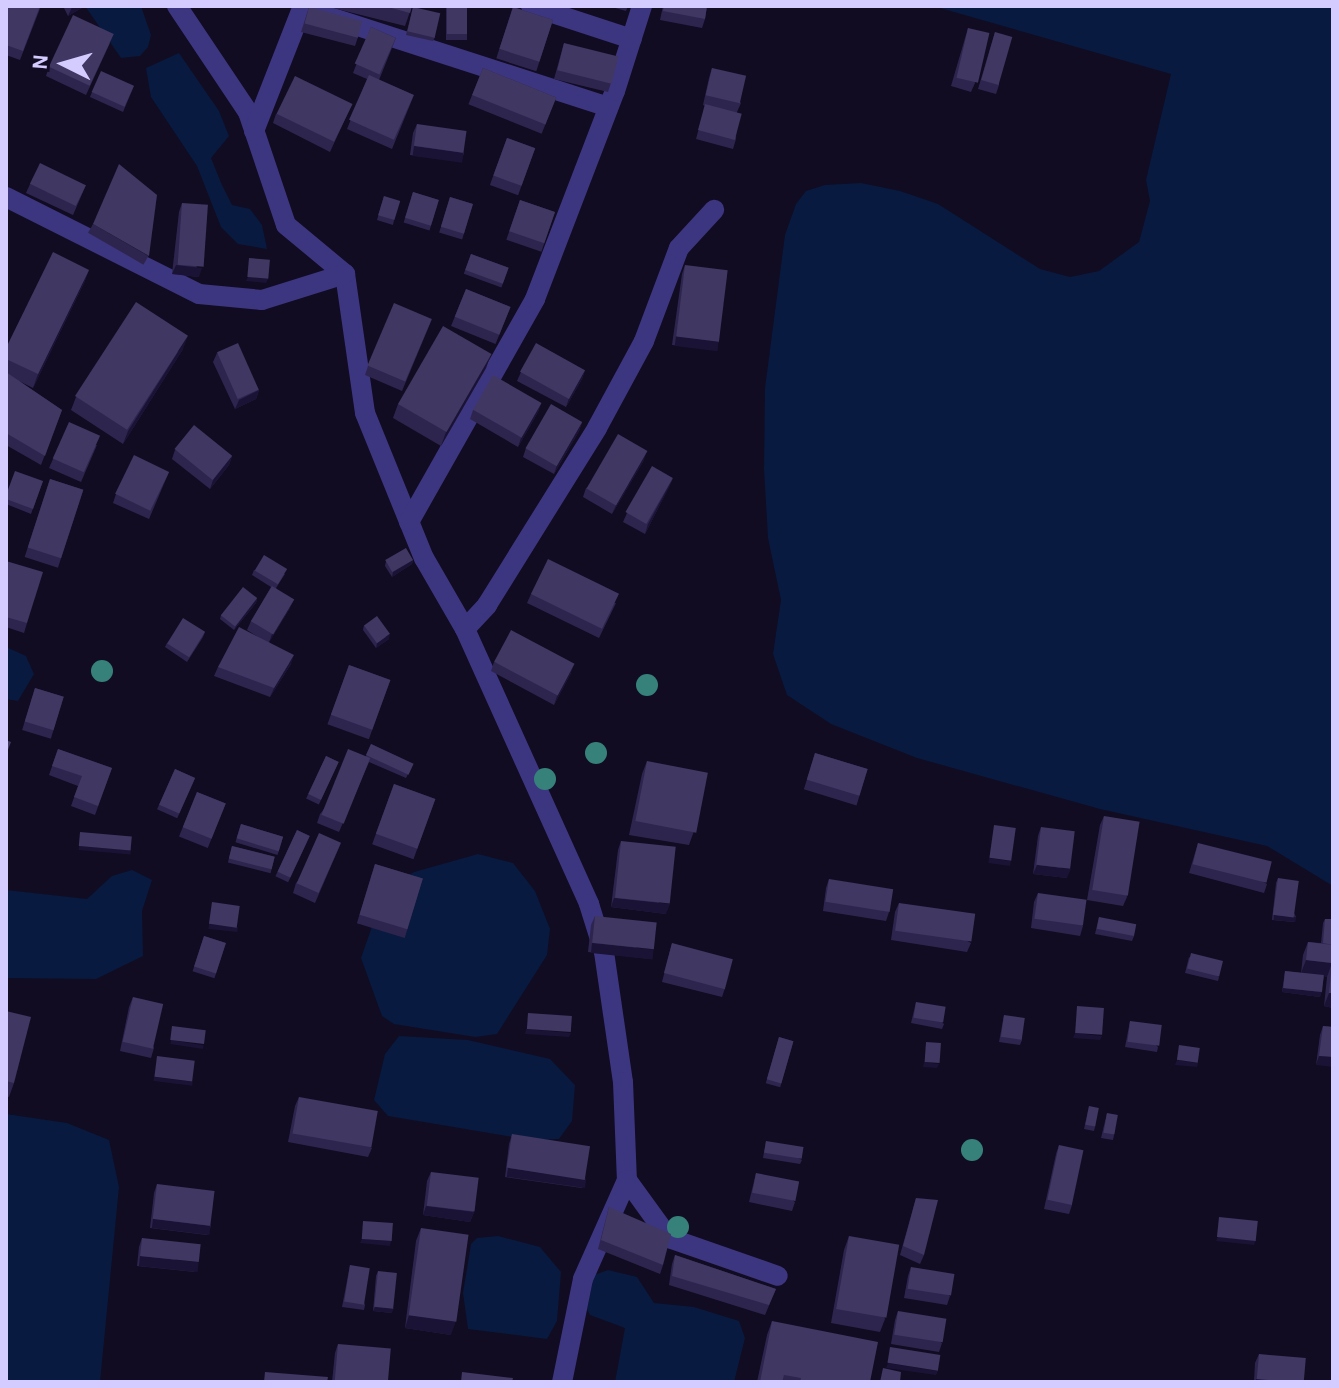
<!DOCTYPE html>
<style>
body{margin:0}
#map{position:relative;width:1339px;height:1388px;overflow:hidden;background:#110c21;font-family:"Alegreya Sans",sans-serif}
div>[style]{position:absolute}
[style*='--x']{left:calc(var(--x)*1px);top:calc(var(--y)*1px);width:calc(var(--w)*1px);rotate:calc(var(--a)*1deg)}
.water>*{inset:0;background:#081a3f}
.minor>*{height:20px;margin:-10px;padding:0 10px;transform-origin:10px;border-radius:10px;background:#3c3681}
.trees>*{width:22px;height:22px;margin:-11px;border-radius:50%;background:#36827b}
.wall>*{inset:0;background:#2e254f;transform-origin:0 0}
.shaded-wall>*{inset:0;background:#1b1335;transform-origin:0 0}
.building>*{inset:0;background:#403762;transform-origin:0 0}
span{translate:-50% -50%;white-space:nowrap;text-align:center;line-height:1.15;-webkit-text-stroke:8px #110c21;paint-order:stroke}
.frame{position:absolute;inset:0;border:8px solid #d4ccff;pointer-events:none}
.north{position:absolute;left:24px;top:24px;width:80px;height:80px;-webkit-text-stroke:6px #110c21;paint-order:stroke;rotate:275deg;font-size:22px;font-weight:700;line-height:32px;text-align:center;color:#d4ccff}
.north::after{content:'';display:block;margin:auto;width:28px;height:36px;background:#d4ccff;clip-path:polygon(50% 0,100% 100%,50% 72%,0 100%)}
</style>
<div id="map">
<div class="water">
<i style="clip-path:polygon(85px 6px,141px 6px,151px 35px,148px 47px,140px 56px,121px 58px)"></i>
<i style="clip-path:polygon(933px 6px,1333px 6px,1333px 886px,1267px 846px,1100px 809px,917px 758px,831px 724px,787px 695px,773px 654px,781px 600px,768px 538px,764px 469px,765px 388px,785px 235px,796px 204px,806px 191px,825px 185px,861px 183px,900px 191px,938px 204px,1040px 269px,1070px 277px,1099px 271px,1139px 242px,1150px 201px,1146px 180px,1171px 74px)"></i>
<i style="clip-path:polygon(179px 53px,219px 111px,229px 136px,211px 158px,222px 185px,232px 205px,250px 209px,262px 225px,267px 249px,238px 244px,221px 227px,197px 166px,151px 97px,146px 68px)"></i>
<i style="clip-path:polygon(6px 647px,26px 656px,34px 674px,18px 701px,6px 699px)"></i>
<i style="clip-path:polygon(478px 854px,513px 863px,535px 891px,550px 929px,547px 955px,497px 1034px,475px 1037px,394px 1024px,382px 1016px,361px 958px,385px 889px,414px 872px)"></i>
<i style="clip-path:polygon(132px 870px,152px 880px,142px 911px,143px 956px,96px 979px,6px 978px,6px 890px,87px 899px,112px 876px)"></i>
<i style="clip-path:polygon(399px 1036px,468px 1040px,550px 1059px,575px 1085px,572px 1121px,559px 1139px,531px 1140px,388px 1116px,374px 1100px,385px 1054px)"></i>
<i style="clip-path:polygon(6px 1114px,67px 1123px,109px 1140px,119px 1187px,100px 1382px,6px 1382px)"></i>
<i style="clip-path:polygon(498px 1236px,540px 1247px,561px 1272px,557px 1321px,547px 1339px,468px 1329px,463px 1293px,471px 1244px,477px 1238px)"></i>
<i style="clip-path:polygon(608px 1270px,637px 1277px,654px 1303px,694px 1307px,739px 1321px,745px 1338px,734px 1382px,615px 1382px,625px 1328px,590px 1315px,587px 1309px,594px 1275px)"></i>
</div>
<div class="minor">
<i style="--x:177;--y:6;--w:128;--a:56.2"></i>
<i style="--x:248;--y:112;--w:119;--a:71.4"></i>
<i style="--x:286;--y:225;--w:77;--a:39.7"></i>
<i style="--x:345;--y:274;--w:140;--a:81.8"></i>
<i style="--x:365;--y:413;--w:157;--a:67.9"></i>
<i style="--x:424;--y:558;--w:82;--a:60"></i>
<i style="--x:465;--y:629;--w:302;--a:65.7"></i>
<i style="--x:589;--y:904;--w:50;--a:72.6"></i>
<i style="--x:604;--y:952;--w:131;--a:81.7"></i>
<i style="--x:623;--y:1082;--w:98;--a:87.7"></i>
<i style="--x:627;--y:1180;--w:108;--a:114"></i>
<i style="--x:583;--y:1279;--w:105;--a:101.5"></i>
<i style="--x:531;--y:6;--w:106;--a:18.1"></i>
<i style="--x:302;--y:8;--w:322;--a:17.9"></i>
<i style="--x:254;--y:131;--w:134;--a:-68.6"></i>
<i style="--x:6;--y:197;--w:216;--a:26.7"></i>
<i style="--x:199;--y:294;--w:63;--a:5.4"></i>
<i style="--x:262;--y:300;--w:87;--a:-17.4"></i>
<i style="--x:409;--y:522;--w:256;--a:-60.5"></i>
<i style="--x:535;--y:299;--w:223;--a:-69"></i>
<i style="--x:615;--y:91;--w:89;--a:-72.4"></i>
<i style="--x:465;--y:629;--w:33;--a:-47"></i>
<i style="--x:487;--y:605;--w:208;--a:-58.1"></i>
<i style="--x:597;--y:428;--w:99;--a:-61.6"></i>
<i style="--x:644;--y:341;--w:99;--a:-69.4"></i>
<i style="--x:679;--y:248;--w:52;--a:-47.4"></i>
<i style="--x:627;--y:1180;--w:72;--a:54.1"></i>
<i style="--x:669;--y:1238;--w:115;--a:19.2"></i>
</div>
<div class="trees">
<i style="left:102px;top:671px"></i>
<i style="left:647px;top:685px"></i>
<i style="left:596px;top:753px"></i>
<i style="left:545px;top:779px"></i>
<i style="left:972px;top:1150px"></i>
<i style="left:678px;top:1227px"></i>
</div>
<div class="wall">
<i style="clip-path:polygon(6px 6px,41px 6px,20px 60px,6px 55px)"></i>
<i style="clip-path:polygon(63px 6px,85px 6px,68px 16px)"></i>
<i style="clip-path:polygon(325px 6px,412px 6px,405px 26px)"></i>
<i style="left:446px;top:6px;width:21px;height:34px"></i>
<i style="clip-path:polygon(608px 6px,628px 6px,626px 11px)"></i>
<i style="clip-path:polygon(663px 6px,707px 6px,705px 19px,702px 28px,660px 20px)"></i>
<i style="clip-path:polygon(309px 7px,358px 37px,355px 46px,301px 32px)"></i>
<i style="clip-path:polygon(413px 7px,435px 37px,433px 41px,406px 35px)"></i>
<i style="left:513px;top:7px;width:42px;height:54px;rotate:18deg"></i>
<i style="clip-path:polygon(371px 27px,396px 38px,379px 80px,414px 95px,392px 149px,347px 129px,367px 79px,353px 73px)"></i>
<i style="clip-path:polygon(968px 28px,975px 83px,971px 92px,951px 86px)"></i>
<i style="clip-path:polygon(995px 32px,999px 85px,996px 94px,978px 89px)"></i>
<i style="clip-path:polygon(110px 43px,86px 95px,46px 76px,49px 67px)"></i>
<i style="clip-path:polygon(564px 43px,611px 83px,608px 92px,554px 79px)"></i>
<i style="left:483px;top:68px;width:79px;height:39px;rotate:22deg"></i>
<i style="clip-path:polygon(712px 68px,741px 103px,737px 112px,736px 139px,733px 149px,696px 139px,705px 106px,703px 105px,709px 78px)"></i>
<i style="clip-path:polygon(134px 86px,123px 112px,90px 97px,92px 92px)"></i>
<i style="clip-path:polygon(352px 104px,330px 152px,273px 123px,276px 114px)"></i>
<i style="clip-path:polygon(417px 124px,464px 153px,461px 162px,410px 155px,413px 133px)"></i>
<i style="left:507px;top:138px;width:30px;height:50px;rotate:20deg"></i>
<i style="clip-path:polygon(30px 184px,86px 185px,73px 215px,26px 193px)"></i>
<i style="left:413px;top:192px;width:27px;height:32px;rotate:17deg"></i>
<i style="clip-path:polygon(384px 196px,394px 220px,393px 225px,377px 220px)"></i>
<i style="left:450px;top:197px;width:24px;height:37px;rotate:17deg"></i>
<i style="left:520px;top:200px;width:37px;height:42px;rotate:19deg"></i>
<i style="clip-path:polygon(182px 203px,199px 277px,172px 274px,179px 212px)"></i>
<i style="left:93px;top:224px;width:64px;height:10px;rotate:30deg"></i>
<i style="left:471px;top:254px;width:40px;height:21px;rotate:20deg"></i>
<i style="clip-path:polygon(685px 265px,719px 341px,715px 350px,672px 345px,682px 274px)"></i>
<i style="clip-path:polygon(89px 270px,84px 283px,33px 388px,19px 381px,62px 410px,41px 465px,6px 445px,6px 348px)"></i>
<i style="left:466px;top:289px;width:48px;height:40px;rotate:22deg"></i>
<i style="clip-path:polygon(432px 319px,402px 391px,365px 375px,368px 366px)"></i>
<i style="clip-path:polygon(183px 349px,123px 444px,71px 410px,76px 397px)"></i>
<i style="clip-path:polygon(217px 353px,259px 390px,256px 399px,235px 409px,213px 362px)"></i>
<i style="clip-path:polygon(491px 354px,486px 368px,441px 446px,393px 418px,398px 404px)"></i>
<i style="clip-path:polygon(585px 370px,582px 379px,566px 407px,517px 381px,521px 372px)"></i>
<i style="clip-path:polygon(541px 403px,538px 412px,518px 447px,470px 419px,473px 410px)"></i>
<i style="clip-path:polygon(582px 422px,579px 431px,554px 474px,523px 457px,526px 448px)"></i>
<i style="clip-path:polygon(97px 445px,81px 482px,49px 468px,53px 459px)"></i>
<i style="clip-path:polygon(175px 450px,232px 456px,229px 465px,210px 489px,172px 459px)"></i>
<i style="clip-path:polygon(644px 460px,612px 514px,583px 497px,586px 488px)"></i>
<i style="clip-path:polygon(169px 472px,149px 519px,113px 503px,116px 494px)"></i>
<i style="clip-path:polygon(673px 478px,669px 487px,645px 534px,623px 522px,627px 513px)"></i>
<i style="left:50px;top:479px;width:35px;height:82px;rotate:18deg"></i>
<i style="clip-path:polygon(43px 481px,31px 514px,6px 504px,6px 495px)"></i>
<i style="clip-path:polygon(413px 560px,412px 564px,392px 577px,385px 566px,386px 561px)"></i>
<i style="clip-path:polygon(6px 561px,27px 623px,24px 633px,6px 627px)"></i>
<i style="clip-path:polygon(254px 570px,285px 574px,276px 588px,290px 608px,269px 642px,291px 664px,270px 697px,214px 676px,218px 667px,258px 637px,247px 630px,251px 621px,271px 587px,252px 575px)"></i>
<i style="clip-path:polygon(531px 594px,616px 603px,599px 638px,527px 603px)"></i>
<i style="clip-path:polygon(257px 598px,256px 603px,234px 630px,220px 619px,221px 615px)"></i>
<i style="clip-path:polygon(364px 625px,389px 639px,376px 648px,363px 630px)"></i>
<i style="clip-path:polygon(205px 632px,203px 637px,187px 662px,165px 647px,167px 643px)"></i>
<i style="clip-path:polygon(494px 662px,571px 673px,554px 705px,491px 671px)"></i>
<i style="left:349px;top:665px;width:44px;height:63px;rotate:20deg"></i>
<i style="left:35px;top:688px;width:30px;height:44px;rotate:17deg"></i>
<i style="clip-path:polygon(371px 744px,413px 764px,406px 778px,369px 762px,339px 832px,317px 823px,320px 814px,366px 756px)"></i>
<i style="clip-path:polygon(58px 749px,112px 768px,95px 815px,71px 806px,78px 786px,49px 775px)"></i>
<i style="left:815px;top:753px;width:55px;height:38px;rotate:17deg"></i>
<i style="left:326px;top:756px;width:14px;height:47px;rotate:25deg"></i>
<i style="clip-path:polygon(647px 761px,694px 831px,689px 845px,629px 835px,642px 774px)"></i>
<i style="left:175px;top:769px;width:22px;height:44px;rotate:24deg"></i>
<i style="left:394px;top:784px;width:44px;height:64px;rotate:20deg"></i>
<i style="left:197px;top:792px;width:31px;height:48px;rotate:22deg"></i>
<i style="clip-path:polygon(1104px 816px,1127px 897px,1123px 906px,1087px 900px,1100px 825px)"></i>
<i style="left:241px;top:824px;width:44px;height:19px;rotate:17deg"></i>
<i style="clip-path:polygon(1041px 827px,1067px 878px,1033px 874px,1038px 836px)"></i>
<i style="left:297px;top:830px;width:14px;height:51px;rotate:25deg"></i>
<i style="clip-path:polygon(621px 841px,666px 914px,611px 907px,618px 850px)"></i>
<i style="clip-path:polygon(341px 843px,315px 903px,293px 893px,296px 883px)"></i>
<i style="clip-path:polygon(1198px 843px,1267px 884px,1264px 893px,1189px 873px)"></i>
<i style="left:232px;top:846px;width:44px;height:17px;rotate:14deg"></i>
<i style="left:375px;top:864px;width:50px;height:62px;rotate:17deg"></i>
<i style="clip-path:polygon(1278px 878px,1296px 917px,1294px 922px,1272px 920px,1276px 883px)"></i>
<i style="clip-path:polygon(829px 879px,889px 912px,886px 921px,823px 911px,826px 888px)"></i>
<i style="clip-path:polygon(1038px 893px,1083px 926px,1080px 936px,1031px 928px,1034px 902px)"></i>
<i style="clip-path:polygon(899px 903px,971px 943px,967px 952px,891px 940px,895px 912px)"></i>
<i style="clip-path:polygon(595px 916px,651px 959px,588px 952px,591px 925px)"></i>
<i style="clip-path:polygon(1099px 917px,1134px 936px,1132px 941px,1095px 934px)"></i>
<i style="clip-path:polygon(1325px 919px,1333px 919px,1333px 1008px,1324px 1006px,1327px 977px,1324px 976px,1320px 997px,1282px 992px,1285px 971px,1301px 973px,1303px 955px,1308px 942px,1321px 943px,1323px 923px)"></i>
<i style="left:204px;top:936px;width:23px;height:37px;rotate:18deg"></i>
<i style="clip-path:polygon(672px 943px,725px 988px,722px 997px,662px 982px)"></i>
<i style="clip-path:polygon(1189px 957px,1219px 977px,1218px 981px,1185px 973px)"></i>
<i style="clip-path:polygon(133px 997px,154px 1048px,151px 1058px,120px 1051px,129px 1007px)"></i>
<i style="clip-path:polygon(916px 1002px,944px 1024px,942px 1029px,911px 1023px)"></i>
<i style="clip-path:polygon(6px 1011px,14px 1083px,9px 1097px,6px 1096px)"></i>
<i style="clip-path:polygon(1004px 1015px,1022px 1040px,1020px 1045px,999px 1042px)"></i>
<i style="clip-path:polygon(1130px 1021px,1158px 1047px,1157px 1052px,1125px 1047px)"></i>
<i style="clip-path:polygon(1323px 1026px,1333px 1027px,1316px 1065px,1320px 1035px)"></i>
<i style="left:779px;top:1037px;width:15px;height:48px;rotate:16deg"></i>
<i style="clip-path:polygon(299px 1097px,372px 1148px,368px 1157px,288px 1142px,295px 1106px)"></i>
<i style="clip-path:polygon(1089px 1106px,1095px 1127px,1094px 1131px,1084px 1129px)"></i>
<i style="clip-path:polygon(1107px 1113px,1114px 1135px,1113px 1140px,1101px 1138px)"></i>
<i style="clip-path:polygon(512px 1134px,586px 1179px,582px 1188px,505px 1177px,509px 1144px)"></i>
<i style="clip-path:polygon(766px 1141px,802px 1160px,800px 1164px,763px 1158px)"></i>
<i style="clip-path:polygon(1059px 1145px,1072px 1205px,1069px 1214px,1044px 1209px,1056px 1154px)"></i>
<i style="clip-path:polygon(431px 1172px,474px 1212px,470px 1222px,423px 1215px,427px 1181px)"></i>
<i style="clip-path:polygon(756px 1173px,795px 1202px,792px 1211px,749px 1202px)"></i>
<i style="clip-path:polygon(157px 1184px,211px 1226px,207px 1235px,150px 1228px,154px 1193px)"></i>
<i style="clip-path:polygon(916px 1198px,924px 1255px,920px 1264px,900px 1255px)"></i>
<i style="clip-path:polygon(609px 1207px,663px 1265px,660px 1274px,598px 1249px)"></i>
<i style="clip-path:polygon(421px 1228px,451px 1335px,405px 1328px,416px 1241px)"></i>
<i style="clip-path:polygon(849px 1236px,885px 1319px,880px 1332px,831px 1323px,844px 1250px)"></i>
<i style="clip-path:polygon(142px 1238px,195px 1272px,137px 1266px,139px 1247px)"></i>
<i style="clip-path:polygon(675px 1255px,776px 1289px,765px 1315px,669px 1285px,672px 1264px)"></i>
<i style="clip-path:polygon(350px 1265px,365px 1305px,364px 1310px,342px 1307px)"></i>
<i style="clip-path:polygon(911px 1267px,950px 1296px,947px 1305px,904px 1298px,908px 1276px)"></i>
<i style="clip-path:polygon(378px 1271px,392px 1313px,373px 1311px,376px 1276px)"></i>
<i style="clip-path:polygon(898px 1311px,942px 1343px,939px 1352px,891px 1344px,895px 1320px)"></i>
<i style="clip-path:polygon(772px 1321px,870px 1382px,757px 1382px,767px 1335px)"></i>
<i style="clip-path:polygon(338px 1344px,388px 1382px,332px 1382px,335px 1353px)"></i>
<i style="clip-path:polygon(1259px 1354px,1304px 1382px,1254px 1382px,1255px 1363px)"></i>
</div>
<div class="shaded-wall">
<i style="clip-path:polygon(73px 6px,85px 6px,68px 16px,72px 7px)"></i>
<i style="left:414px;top:146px;width:50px;height:10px;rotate:8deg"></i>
<i style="clip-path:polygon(176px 265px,202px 268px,199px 277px,172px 274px)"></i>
<i style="clip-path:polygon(89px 270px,84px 283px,33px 388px,38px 374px)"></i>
<i style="clip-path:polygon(248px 277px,268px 279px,266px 283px,246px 281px)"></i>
<i style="clip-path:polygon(188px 336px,183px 349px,123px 444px,128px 431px)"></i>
<i style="left:676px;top:336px;width:43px;height:10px;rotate:7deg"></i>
<i style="clip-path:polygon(491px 354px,486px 368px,441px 446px,446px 432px)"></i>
<i style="clip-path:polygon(585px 370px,582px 379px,566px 407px,569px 398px)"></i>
<i style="clip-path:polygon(259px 390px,256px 399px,235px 409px,239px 400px)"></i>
<i style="clip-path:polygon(541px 403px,538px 412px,518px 447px,521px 438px)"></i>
<i style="clip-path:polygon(582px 422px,579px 431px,554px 474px,557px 465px)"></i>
<i style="clip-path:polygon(647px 451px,644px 460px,612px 514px,616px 505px)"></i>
<i style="clip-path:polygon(232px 456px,229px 465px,210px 489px,213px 480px)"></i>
<i style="clip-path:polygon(673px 478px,669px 487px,645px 534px,648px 524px)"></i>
<i style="clip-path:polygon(413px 560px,412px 564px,392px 577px,393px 572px)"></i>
<i style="clip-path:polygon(257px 598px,256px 603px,234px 630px,236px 626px)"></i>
<i style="clip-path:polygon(294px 599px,290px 608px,269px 643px,272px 634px)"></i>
<i style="clip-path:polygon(390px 634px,389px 639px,376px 648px,377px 643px)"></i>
<i style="clip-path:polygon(294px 655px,291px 664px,270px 697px,274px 688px)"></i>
<i style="clip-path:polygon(574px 664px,571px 673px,554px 705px,557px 696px)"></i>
<i style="left:79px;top:846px;width:52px;height:4px;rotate:5deg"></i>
<i style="left:989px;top:858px;width:22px;height:5px;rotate:8deg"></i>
<i style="clip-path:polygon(1037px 865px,1071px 869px,1067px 878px,1033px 874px)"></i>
<i style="clip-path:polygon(614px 898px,670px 904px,666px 914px,611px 907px)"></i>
<i style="left:1274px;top:915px;width:22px;height:5px;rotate:5deg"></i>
<i style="left:209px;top:924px;width:29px;height:5px;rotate:6deg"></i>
<i style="left:592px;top:943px;width:62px;height:10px;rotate:6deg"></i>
<i style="clip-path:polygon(1306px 960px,1332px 963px,1327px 977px,1301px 973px)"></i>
<i style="clip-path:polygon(1283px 988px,1322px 992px,1320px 997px,1282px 992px)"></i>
<i style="clip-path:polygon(1329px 993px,1333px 993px,1333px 1008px,1324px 1006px)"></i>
<i style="clip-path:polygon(526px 1029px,571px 1033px,569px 1037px,525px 1034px)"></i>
<i style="clip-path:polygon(1075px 1033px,1102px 1036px,1100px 1040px,1073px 1038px)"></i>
<i style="left:171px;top:1040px;width:33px;height:4px;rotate:9deg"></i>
<i style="clip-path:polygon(1319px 1056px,1333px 1057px,1333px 1067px,1316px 1065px)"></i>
<i style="clip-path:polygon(1177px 1060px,1198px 1063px,1197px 1067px,1175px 1065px)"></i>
<i style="clip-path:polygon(924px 1062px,939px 1064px,937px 1068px,923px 1067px)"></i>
<i style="left:154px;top:1077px;width:39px;height:4px;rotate:7deg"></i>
<i style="left:508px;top:1168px;width:79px;height:9px;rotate:8deg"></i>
<i style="clip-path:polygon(426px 1206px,474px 1212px,470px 1222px,423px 1215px)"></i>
<i style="left:153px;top:1219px;width:58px;height:9px;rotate:7deg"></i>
<i style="clip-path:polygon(1218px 1237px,1256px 1240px,1254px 1245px,1216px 1241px)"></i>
<i style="clip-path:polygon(362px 1239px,391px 1241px,390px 1246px,360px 1243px)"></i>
<i style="left:140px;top:1256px;width:59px;height:10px;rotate:6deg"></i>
<i style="clip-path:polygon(375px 1307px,394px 1308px,392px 1313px,373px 1311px)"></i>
<i style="clip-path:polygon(409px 1315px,456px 1321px,451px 1335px,405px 1328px)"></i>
<i style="clip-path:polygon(888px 1363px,938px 1371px,936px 1375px,886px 1368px)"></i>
<i style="clip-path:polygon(1256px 1379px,1290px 1382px,1255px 1382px)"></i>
</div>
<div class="building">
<i style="clip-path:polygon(6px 6px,40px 6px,23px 51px,6px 45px)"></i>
<i style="clip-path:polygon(384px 6px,412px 6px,410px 13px)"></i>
<i style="left:447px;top:6px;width:20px;height:28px"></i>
<i style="clip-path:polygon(664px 6px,707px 6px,705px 19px,663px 11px)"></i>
<i style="left:309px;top:7px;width:55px;height:17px;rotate:15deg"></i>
<i style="left:413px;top:7px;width:28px;height:25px;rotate:13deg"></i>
<i style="left:513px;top:7px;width:42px;height:44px;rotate:18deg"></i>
<i style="left:73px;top:15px;width:45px;height:57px;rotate:25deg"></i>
<i style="left:371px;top:27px;width:27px;height:40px;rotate:24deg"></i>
<i style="left:968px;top:28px;width:22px;height:51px;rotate:13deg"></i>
<i style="left:995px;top:32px;width:18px;height:50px;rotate:16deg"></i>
<i style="left:564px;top:43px;width:56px;height:28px;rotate:14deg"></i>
<i style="left:483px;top:68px;width:79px;height:29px;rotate:22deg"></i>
<i style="left:712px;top:68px;width:35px;height:28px;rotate:13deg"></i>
<i style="left:101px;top:71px;width:36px;height:23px;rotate:24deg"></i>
<i style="left:369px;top:75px;width:49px;height:49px;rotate:24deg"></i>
<i style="left:295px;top:76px;width:64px;height:42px;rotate:26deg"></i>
<i style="left:705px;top:104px;width:38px;height:27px;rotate:15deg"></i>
<i style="left:417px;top:124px;width:50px;height:22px;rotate:8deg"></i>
<i style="left:507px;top:138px;width:30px;height:40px;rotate:20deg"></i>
<i style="left:40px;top:163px;width:51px;height:23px;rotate:26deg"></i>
<i style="clip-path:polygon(119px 164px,157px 195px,149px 256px,93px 224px)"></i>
<i style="left:413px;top:192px;width:27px;height:27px;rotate:17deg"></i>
<i style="left:384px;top:196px;width:17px;height:20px;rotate:17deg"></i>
<i style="left:450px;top:197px;width:24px;height:31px;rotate:17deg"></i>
<i style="left:520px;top:200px;width:37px;height:33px;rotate:19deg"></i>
<i style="left:182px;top:203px;width:26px;height:62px;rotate:4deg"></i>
<i style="clip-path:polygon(53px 252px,89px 270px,38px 374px,6px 359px,6px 348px)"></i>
<i style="left:471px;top:254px;width:40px;height:17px;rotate:20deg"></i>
<i style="left:249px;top:258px;width:21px;height:19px;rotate:5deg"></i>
<i style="left:685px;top:265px;width:43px;height:72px;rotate:7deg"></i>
<i style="left:466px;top:289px;width:48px;height:30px;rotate:22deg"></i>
<i style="left:136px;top:302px;width:62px;height:112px;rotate:33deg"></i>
<i style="left:394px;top:303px;width:41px;height:68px;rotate:23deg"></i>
<i style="left:443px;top:326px;width:56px;height:90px;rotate:30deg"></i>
<i style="left:238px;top:343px;width:51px;height:23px;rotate:66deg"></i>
<i style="left:536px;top:343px;width:56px;height:33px;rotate:29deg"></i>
<i style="clip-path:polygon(6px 372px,62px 410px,45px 456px,6px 433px)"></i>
<i style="left:493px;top:375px;width:56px;height:40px;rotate:30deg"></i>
<i style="left:551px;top:404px;width:36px;height:51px;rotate:30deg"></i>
<i style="left:69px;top:422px;width:34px;height:40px;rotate:24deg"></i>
<i style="left:194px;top:425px;width:49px;height:31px;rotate:39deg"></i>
<i style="left:618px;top:434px;width:34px;height:63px;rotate:30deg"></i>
<i style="left:134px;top:455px;width:39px;height:43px;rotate:26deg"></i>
<i style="left:652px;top:466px;width:24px;height:53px;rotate:30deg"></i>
<i style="clip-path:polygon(15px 471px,43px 481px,33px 509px,6px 499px,6px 495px)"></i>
<i style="left:50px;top:479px;width:35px;height:72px;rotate:18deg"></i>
<i style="left:406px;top:548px;width:14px;height:24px;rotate:60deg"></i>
<i style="left:264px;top:555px;width:27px;height:18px;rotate:31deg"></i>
<i style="left:548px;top:559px;width:79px;height:39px;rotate:26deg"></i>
<i style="clip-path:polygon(6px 561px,43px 572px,27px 623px,6px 617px)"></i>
<i style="left:272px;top:586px;width:26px;height:41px;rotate:31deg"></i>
<i style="left:243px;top:587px;width:18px;height:36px;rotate:38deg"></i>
<i style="left:377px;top:616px;width:22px;height:16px;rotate:54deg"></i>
<i style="left:183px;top:618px;width:26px;height:30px;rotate:32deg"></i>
<i style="clip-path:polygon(239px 627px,294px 655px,274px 688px,218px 667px)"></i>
<i style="left:511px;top:630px;width:72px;height:36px;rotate:28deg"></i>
<i style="left:349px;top:665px;width:44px;height:53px;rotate:20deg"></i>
<i style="left:35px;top:688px;width:30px;height:35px;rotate:17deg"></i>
<i style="clip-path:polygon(6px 740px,11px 742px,6px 755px)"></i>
<i style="left:371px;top:744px;width:47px;height:12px;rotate:25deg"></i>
<i style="clip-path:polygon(58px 749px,112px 768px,98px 806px,74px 797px,82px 776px,52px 766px)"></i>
<i style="left:348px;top:749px;width:24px;height:71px;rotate:22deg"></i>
<i style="left:815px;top:753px;width:55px;height:28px;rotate:17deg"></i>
<i style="left:326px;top:756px;width:14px;height:42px;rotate:25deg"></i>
<i style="left:647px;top:761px;width:62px;height:61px;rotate:11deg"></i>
<i style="left:175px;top:769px;width:22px;height:39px;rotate:24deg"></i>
<i style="left:394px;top:784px;width:44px;height:53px;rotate:20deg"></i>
<i style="left:197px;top:792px;width:31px;height:38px;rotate:22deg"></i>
<i style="left:1104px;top:816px;width:36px;height:75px;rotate:9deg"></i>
<i style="left:241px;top:824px;width:44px;height:15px;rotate:17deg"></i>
<i style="left:994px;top:825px;width:22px;height:33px;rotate:8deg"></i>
<i style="left:1041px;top:827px;width:34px;height:38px;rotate:7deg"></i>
<i style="left:297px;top:830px;width:14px;height:46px;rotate:25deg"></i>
<i style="left:80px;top:832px;width:52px;height:14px;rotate:5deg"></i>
<i style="left:319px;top:833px;width:24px;height:55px;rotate:24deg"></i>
<i style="left:621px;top:841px;width:55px;height:57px;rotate:6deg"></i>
<i style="left:1198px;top:843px;width:76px;height:22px;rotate:14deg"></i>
<i style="left:232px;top:846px;width:44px;height:13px;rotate:14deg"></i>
<i style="left:375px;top:864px;width:50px;height:53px;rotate:17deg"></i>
<i style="left:1278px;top:878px;width:21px;height:37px;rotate:8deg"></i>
<i style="left:829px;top:879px;width:65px;height:23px;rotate:9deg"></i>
<i style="left:1038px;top:893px;width:49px;height:26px;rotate:8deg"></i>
<i style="left:212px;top:902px;width:28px;height:22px;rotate:8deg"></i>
<i style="left:899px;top:903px;width:77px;height:28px;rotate:8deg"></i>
<i style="left:595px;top:916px;width:62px;height:27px;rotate:6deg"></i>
<i style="left:1099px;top:917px;width:38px;height:12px;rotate:11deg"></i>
<i style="clip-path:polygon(1325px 919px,1333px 919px,1333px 945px,1323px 943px)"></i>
<i style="left:204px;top:936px;width:23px;height:32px;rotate:18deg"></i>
<i style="clip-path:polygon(1308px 942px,1333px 945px,1333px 993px,1329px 993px,1332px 963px,1306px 960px)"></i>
<i style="left:672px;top:943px;width:63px;height:31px;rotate:15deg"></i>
<i style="left:1191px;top:953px;width:33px;height:16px;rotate:14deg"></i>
<i style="left:1285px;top:971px;width:39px;height:17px;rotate:6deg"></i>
<i style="left:133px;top:997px;width:31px;height:46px;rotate:13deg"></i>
<i style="left:916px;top:1002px;width:30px;height:16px;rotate:9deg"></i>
<i style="left:1077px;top:1006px;width:27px;height:27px;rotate:4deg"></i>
<i style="clip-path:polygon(6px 1011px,31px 1017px,14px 1083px,6px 1081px)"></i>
<i style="left:528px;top:1013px;width:44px;height:16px;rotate:4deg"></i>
<i style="left:1004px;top:1015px;width:21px;height:22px;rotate:8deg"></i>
<i style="left:1130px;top:1021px;width:32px;height:21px;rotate:7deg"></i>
<i style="left:172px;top:1026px;width:34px;height:14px;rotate:7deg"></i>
<i style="clip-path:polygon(1323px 1026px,1333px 1027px,1333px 1057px,1319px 1056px)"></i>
<i style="left:779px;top:1037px;width:15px;height:44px;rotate:16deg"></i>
<i style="left:926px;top:1042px;width:15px;height:20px;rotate:4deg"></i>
<i style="left:1179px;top:1045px;width:21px;height:15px;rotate:8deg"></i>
<i style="left:157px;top:1056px;width:38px;height:21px;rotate:7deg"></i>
<i style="left:299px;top:1097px;width:80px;height:37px;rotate:10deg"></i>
<i style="left:1089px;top:1106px;width:10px;height:19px;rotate:11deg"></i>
<i style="left:1107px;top:1113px;width:11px;height:20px;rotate:10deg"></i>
<i style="left:512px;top:1134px;width:79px;height:34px;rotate:9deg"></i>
<i style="left:766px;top:1141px;width:38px;height:12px;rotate:9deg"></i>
<i style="left:1059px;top:1145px;width:25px;height:56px;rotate:12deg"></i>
<i style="left:431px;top:1172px;width:48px;height:34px;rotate:7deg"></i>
<i style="left:756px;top:1173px;width:44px;height:20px;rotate:11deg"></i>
<i style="left:157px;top:1184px;width:58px;height:35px;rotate:7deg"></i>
<i style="clip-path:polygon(916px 1198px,938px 1200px,924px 1255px,903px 1246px)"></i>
<i style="clip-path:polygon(609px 1207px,671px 1234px,663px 1265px,601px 1240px)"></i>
<i style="left:1219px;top:1217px;width:39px;height:20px;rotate:6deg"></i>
<i style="left:363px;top:1221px;width:30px;height:18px;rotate:4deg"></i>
<i style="left:421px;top:1228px;width:48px;height:88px;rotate:8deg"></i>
<i style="left:849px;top:1236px;width:51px;height:74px;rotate:10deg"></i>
<i style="left:142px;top:1238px;width:59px;height:18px;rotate:6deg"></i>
<i style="clip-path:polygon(675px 1255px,776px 1289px,769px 1305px,672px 1276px)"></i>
<i style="left:350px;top:1265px;width:20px;height:37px;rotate:9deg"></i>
<i style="left:911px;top:1267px;width:44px;height:22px;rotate:9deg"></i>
<i style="left:378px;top:1271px;width:19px;height:36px;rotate:6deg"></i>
<i style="left:898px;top:1311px;width:49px;height:24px;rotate:9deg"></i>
<i style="clip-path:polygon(772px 1321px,878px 1342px,870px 1382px,800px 1382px,801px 1378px,784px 1375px,782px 1382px,760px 1382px)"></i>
<i style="left:338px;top:1344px;width:53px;height:38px;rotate:5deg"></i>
<i style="left:890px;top:1347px;width:51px;height:16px;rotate:9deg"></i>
<i style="left:1259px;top:1354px;width:47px;height:25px;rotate:5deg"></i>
<i style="clip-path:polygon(883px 1368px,901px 1372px,900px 1382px,880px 1382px)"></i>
<i style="clip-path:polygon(265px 1372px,328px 1377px,327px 1382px,264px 1382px)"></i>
<i style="clip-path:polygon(462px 1372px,513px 1378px,512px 1382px,461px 1382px)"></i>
</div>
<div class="frame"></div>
<div class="north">N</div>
</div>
